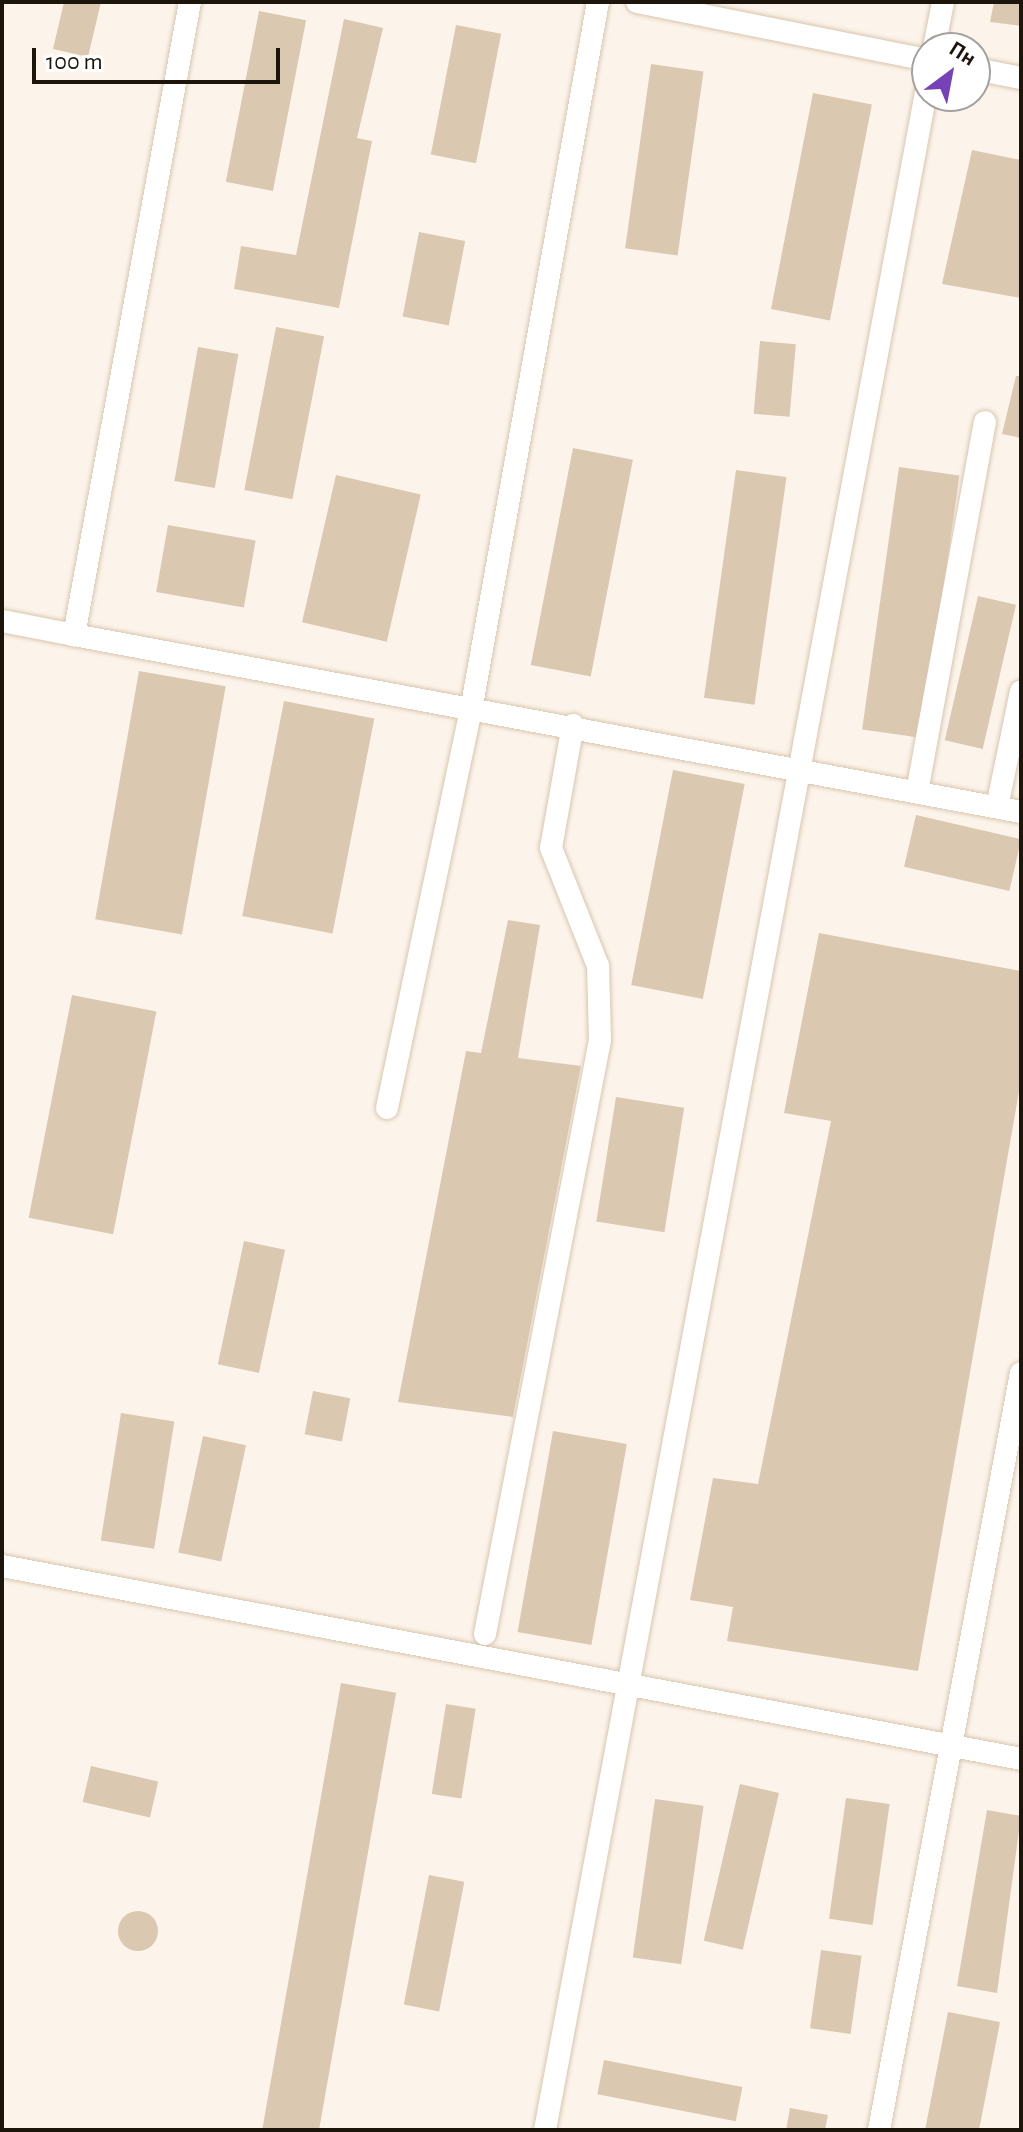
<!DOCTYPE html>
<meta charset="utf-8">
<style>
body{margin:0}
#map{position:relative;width:1023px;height:2132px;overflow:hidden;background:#fcf4eb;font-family:"Alegreya Sans",sans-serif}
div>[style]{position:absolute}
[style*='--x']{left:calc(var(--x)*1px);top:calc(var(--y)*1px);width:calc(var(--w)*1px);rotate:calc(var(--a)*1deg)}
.building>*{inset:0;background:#dbc8b0;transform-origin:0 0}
.round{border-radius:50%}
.roads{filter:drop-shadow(0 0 2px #d9c6ae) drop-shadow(0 0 2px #d9c6ae)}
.minor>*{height:22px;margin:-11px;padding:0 11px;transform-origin:11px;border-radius:11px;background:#fff}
span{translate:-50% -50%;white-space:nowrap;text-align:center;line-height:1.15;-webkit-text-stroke:7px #fff;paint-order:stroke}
.frame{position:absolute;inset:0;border:4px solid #1b150c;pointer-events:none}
.north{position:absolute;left:911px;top:32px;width:80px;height:80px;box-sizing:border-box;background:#fff;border:2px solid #a4a19e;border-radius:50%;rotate:32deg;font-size:22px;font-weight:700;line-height:32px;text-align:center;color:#1b150c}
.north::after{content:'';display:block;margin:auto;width:28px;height:36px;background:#7741b8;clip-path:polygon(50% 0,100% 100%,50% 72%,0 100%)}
.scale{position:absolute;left:32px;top:48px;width:248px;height:36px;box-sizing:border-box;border:4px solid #1b150c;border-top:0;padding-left:10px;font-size:24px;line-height:28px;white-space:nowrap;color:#1b150c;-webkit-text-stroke:6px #fff;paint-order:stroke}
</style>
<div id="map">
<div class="building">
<i style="clip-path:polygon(64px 2px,101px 2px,88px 57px,53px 49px)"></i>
<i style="clip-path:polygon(994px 2px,1021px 2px,1021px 26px,990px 22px)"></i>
<i style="left:259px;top:11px;width:48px;height:174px;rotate:11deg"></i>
<i style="clip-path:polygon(344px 19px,383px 28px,357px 138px,372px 141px,339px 308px,234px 289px,241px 246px,296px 255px)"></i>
<i style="left:456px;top:25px;width:46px;height:132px;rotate:11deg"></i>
<i style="left:651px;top:64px;width:53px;height:186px;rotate:8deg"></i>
<i style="left:813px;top:93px;width:60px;height:220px;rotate:11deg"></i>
<i style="clip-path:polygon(972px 150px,1021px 160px,1021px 298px,942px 284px)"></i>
<i style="left:419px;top:232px;width:47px;height:86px;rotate:11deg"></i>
<i style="left:276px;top:327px;width:49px;height:166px;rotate:11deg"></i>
<i style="left:760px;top:341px;width:36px;height:73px;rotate:5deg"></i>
<i style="left:198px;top:347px;width:41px;height:136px;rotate:10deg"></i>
<i style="clip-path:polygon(1016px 376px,1021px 376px,1021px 438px,1002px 434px)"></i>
<i style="left:573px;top:448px;width:61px;height:221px;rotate:11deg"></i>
<i style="left:899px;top:467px;width:61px;height:265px;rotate:8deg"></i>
<i style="left:736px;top:470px;width:51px;height:230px;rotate:8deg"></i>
<i style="left:336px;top:475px;width:87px;height:151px;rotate:13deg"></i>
<i style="left:168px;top:525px;width:89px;height:68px;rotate:10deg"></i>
<i style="left:978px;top:596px;width:39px;height:148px;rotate:13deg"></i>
<i style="left:139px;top:671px;width:88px;height:252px;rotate:10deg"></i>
<i style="left:284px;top:701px;width:92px;height:219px;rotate:11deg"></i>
<i style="left:673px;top:770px;width:73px;height:219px;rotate:11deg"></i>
<i style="left:916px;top:815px;width:108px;height:53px;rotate:13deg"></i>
<i style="clip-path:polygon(508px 920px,540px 925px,518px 1058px,581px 1066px,513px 1417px,398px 1402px,466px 1051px,481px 1053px)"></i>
<i style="clip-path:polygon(819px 933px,1021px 971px,1021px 1080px,918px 1671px,727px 1641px,733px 1607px,690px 1600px,713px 1478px,758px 1484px,831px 1121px,784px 1113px)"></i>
<i style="left:72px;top:995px;width:86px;height:227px;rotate:11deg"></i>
<i style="left:616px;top:1097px;width:69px;height:126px;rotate:9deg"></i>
<i style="left:244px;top:1241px;width:42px;height:126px;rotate:12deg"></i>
<i style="left:313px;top:1391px;width:38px;height:44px;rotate:11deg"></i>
<i style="left:121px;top:1413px;width:54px;height:129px;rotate:9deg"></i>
<i style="left:553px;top:1431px;width:75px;height:204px;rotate:10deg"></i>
<i style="left:203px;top:1436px;width:44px;height:119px;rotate:12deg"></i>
<i style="left:341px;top:1683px;width:56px;height:455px;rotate:10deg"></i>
<i style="left:446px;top:1704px;width:30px;height:91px;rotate:9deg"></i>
<i style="left:91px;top:1766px;width:69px;height:37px;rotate:13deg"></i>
<i style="left:740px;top:1784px;width:40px;height:161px;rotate:13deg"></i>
<i style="left:846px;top:1798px;width:44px;height:122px;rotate:8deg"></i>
<i style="left:655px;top:1799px;width:49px;height:160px;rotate:8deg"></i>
<i style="clip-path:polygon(987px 1810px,1021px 1816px,997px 1993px,957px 1986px)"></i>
<i style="left:429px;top:1875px;width:36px;height:132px;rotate:11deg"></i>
<i class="round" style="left:118px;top:1911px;width:40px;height:40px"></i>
<i style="left:821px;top:1950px;width:41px;height:79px;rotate:8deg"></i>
<i style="left:948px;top:2012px;width:53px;height:120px;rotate:11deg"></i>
<i style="left:604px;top:2060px;width:141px;height:35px;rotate:11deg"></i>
<i style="clip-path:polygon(790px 2108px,828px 2115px,825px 2130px,786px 2130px)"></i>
</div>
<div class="roads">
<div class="minor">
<i style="--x:190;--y:2;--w:644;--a:100.38"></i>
<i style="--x:74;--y:635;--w:963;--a:10.59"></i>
<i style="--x:637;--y:2;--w:296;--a:11.3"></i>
<i style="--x:934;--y:48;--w:47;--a:-78.9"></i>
<i style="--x:975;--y:69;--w:47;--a:11.1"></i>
<i style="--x:2;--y:621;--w:73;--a:11"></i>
<i style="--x:917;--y:792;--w:376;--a:-79.6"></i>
<i style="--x:997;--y:807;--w:118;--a:-78.3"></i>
<i style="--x:387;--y:1108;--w:412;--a:-78.1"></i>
<i style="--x:472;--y:705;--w:714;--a:-79.84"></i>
<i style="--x:2;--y:1566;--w:1037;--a:10.72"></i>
<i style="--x:485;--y:1634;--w:605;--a:-79.04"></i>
<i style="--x:600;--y:1040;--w:74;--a:-91.5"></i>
<i style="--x:598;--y:966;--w:127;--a:-111.7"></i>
<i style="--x:551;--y:848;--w:125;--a:-79.9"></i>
<i style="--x:545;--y:2130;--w:2079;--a:-79.41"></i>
<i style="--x:879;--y:2130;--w:770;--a:-79.38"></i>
</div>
</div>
<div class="frame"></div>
<div class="north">Пн</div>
<div class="scale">100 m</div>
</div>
